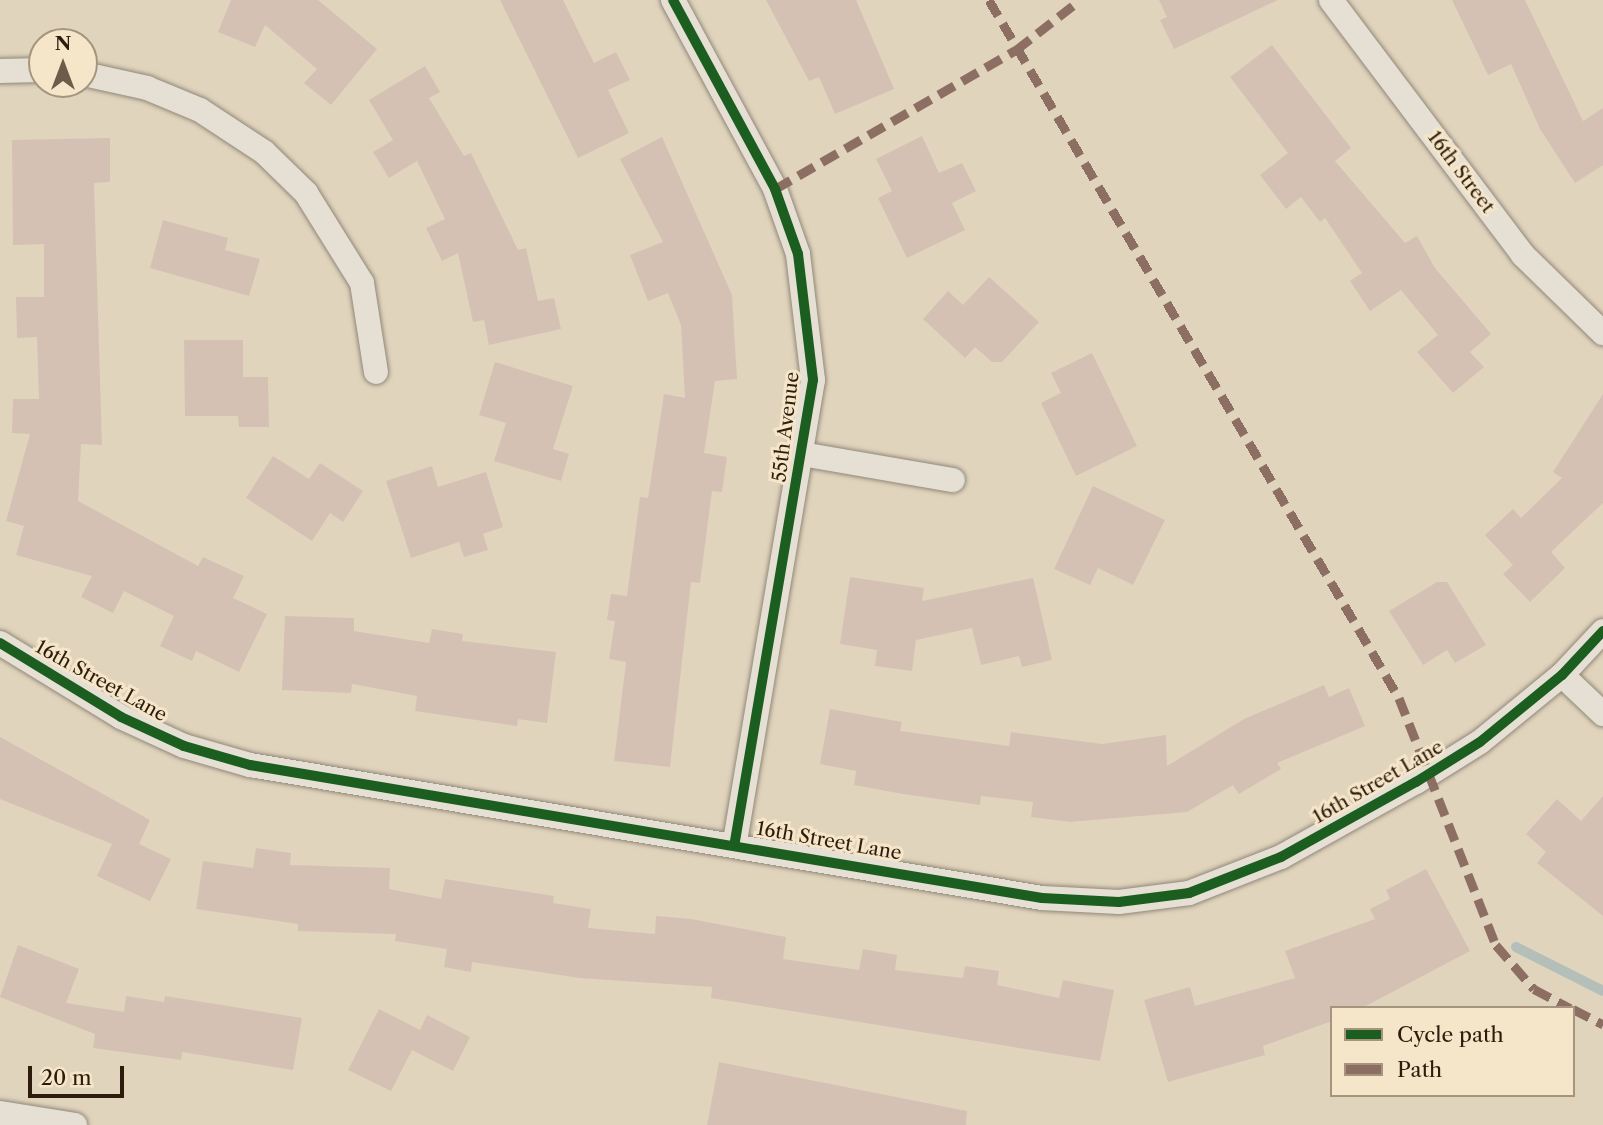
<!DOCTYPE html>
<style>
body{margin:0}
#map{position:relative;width:1603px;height:1125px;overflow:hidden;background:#e1d4bd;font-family:"Libre Caslon Text",serif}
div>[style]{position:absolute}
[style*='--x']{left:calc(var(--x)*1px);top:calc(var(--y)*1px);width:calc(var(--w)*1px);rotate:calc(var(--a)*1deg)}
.stream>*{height:10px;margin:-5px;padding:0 5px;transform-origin:5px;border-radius:5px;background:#b4bfb9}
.building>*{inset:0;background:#d4c1b4}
.roads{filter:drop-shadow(0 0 2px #918879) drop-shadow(0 0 2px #918879)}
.minor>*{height:24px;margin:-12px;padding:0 12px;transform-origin:12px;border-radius:12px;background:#e6e0d4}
.quiet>*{height:9px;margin-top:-4.5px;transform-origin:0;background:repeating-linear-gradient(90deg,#8d6e63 0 18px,transparent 0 27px)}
.cycleway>*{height:10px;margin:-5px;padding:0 5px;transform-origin:5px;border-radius:5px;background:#1b5e20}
span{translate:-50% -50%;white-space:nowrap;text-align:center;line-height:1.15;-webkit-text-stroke:6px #f5e6ca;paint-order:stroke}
.street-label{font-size:19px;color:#2d1c0b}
.legend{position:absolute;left:1330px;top:1006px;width:245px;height:91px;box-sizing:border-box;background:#f5e6ca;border:2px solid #a5957e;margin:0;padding:9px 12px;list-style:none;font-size:21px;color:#2d1c0b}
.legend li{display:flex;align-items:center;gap:14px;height:35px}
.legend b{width:35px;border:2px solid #a5957e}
.north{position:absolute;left:28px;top:28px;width:70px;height:70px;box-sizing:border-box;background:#f5e6ca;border:2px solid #a5957e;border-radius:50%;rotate:0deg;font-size:19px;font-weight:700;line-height:28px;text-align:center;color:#2d1c0b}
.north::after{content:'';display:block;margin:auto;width:24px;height:32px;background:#6c5c49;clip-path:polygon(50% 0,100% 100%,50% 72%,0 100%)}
.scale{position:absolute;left:28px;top:1066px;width:96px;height:32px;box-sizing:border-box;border:4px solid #2d1c0b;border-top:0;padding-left:9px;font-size:21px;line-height:24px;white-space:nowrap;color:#2d1c0b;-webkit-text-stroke:5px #f5e6ca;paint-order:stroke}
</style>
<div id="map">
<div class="stream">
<i style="--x:1516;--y:947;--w:97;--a:26.8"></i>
</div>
<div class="building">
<i style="clip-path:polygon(231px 0,318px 0,377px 49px,331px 105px,304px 83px,317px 69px,265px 25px,255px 47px,218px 32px)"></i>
<i style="clip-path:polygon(500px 0,563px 0,594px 63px,616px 52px,630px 80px,608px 90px,629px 133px,578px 158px)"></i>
<i style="clip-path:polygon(766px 0,856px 0,894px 89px,835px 114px,819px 77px,809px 81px)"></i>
<i style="clip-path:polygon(1159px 0,1278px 0,1174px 49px,1160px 20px,1167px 17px)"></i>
<i style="clip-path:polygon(1452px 0,1525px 0,1583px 121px,1603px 108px,1603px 165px,1575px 183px,1540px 129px,1511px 64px,1488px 75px)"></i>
<i style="clip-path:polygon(1272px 45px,1351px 148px,1335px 161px,1405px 243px,1417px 236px,1435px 268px,1491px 334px,1470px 352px,1484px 367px,1453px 393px,1417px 352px,1438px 335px,1401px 290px,1370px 311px,1350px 281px,1362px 273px,1325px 218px,1320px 222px,1301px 197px,1286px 209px,1260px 175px,1288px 153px,1230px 77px)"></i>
<i style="clip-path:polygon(425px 66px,440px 92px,429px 98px,464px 156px,471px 153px,518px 250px,526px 248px,538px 301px,554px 298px,561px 329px,489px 345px,484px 320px,473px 322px,458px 253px,442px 261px,426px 228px,445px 219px,417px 161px,389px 178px,373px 152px,393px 140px,369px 100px)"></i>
<i style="clip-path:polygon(922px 136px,939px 173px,962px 163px,976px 191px,952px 203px,965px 230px,907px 258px,878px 198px,892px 191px,876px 159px)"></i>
<i style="clip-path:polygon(662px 137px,732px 295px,737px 379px,715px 381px,704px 453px,727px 457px,722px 492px,712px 491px,700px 583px,691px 582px,670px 767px,614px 761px,626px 662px,609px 659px,615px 621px,607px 620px,611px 594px,627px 596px,640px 497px,648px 498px,664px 394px,685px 398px,681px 325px,668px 293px,648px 301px,630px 255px,663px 242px,620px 159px)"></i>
<i style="clip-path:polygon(110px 138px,110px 182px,94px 183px,102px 445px,81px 444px,78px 501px,198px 566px,203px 557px,244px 576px,233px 598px,267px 614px,239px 672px,196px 651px,192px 661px,160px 646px,174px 616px,124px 591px,113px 613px,81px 597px,92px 576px,16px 555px,24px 526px,6px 521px,30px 434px,12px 433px,13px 399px,39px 399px,37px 337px,17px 338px,16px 297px,44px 297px,44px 244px,13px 245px,12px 140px)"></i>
<i style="clip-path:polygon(163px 220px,228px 238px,225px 250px,260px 259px,249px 296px,150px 268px)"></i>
<i style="clip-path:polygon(989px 277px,1039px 322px,1002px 362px,992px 362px,975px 347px,965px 358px,923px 319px,948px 291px,963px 305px)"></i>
<i style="clip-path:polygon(184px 340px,243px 340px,243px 377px,268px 377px,269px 427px,239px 427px,238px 416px,185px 416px)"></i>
<i style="clip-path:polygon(1092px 353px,1137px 446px,1076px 476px,1041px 403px,1061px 393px,1051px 373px)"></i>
<i style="clip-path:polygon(495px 362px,573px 386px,553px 449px,569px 454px,561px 481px,494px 461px,506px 423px,479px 415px)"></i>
<i style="clip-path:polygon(1603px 394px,1603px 503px,1551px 552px,1565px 568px,1530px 602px,1503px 574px,1513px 565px,1485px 535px,1513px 509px,1521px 518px,1562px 478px,1553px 472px)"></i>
<i style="clip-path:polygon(273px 456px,309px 479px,320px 463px,363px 491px,343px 522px,330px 513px,312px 541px,246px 498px)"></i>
<i style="clip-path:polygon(432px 466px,438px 487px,486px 472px,503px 527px,483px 534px,488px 550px,464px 557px,459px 542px,411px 558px,386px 481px)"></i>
<i style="clip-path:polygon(1093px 486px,1165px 520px,1133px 585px,1098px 568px,1090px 585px,1054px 569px)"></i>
<i style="clip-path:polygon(850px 577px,924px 588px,922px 601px,1033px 578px,1052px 660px,1022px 667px,1019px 656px,981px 665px,972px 628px,916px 640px,912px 671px,875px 666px,877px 650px,840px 644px)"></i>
<i style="clip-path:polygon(1437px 582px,1447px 582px,1486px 645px,1455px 663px,1447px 650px,1423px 665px,1389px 611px)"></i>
<i style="clip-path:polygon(285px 616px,354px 618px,354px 631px,429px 643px,432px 629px,463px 634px,462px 641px,556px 652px,547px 723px,518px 719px,517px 726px,415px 711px,417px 696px,352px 684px,351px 693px,282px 690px)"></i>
<i style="clip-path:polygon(1324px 685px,1329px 697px,1349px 688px,1365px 726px,1277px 763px,1281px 769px,1239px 794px,1233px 785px,1187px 812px,1070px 822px,1031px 817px,1033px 802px,981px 796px,980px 805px,903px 794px,854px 785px,856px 771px,820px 764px,830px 709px,902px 722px,900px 731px,1009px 746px,1011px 732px,1102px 744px,1166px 735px,1167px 766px,1244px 719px)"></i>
<i style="clip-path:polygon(0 737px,150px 820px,139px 844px,171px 859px,150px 901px,97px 876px,112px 844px,0 799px)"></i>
<i style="clip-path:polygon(1603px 796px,1603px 916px,1537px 863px,1546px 852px,1526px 834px,1557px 799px,1581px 821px)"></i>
<i style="clip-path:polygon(256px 848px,291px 853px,290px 865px,390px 868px,389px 889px,441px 899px,445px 879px,554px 896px,553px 903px,591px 909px,588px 928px,655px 934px,656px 916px,691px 919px,786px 937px,783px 959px,859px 970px,863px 949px,897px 955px,895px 970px,963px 978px,965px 966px,999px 971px,997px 985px,1059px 998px,1063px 980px,1114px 990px,1100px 1061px,711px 998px,712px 987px,580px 978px,472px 962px,471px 972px,444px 967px,447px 949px,395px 941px,396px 934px,298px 931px,298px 924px,196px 909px,203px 861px,253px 868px)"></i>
<i style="clip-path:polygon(1426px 869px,1470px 951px,1362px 1008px,1332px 1008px,1332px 1021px,1263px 1046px,1265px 1055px,1168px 1082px,1144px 1000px,1190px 987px,1195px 1006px,1295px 978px,1285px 951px,1375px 919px,1370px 909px,1390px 899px,1386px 890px)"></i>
<i style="clip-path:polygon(18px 945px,79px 969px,66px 1003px,124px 1012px,126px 996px,164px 1002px,165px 996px,302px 1018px,293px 1070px,182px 1052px,181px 1060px,93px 1048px,95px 1034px,0 997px)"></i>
<i style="clip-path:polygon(379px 1009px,420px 1030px,427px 1015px,470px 1037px,453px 1071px,412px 1050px,391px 1091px,348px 1070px)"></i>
<i style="clip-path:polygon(719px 1062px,967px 1111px,966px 1125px,707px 1125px)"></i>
</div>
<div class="roads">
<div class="minor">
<i style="--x:673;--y:0;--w:215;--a:61.6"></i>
<i style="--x:775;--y:189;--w:69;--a:70.5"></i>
<i style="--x:798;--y:254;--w:127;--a:83.2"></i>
<i style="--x:813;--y:380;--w:469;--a:99.6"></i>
<i style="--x:1331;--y:0;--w:319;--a:53"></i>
<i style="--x:1523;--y:255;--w:112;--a:44.3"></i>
<i style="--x:0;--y:71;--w:42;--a:-1.4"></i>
<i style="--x:84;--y:74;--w:65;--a:12.5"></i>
<i style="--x:147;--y:88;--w:57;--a:22.5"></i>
<i style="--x:200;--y:110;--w:77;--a:33.3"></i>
<i style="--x:264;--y:152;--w:59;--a:44.3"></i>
<i style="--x:306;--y:193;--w:106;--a:58.1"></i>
<i style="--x:362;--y:283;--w:90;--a:81.1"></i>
<i style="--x:802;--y:454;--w:153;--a:9.8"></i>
<i style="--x:0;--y:643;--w:142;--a:31.4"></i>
<i style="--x:121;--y:717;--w:69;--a:24.7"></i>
<i style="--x:184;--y:746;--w:69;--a:16.1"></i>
<i style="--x:250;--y:765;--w:803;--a:9.53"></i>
<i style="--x:1042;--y:898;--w:77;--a:3"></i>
<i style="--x:1119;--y:902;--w:71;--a:-7.3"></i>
<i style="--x:1189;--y:893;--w:99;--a:-21.4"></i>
<i style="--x:1281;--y:857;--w:154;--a:-29.1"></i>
<i style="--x:1416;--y:782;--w:75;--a:-32"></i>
<i style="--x:1480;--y:742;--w:106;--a:-39.3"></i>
<i style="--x:1562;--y:675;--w:60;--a:-47"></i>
<i style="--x:1562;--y:675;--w:57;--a:43.6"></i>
<i style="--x:0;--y:1113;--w:76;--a:9.1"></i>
</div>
</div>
<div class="quiet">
<i style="--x:989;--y:0;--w:810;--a:59.57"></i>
<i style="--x:1399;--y:698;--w:265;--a:68.6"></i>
<i style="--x:1496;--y:945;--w:58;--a:49.2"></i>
<i style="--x:1534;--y:989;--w:41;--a:27.8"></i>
<i style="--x:775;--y:189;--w:278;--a:-30"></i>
<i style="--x:1016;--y:50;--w:81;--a:-38"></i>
<i style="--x:1573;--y:1009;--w:34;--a:27"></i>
</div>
<div class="cycleway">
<i style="--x:673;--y:0;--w:215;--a:61.6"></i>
<i style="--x:775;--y:189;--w:69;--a:70.5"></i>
<i style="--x:798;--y:254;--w:127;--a:83.2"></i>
<i style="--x:813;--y:380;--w:469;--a:99.6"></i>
<i style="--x:0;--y:643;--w:142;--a:31.4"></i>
<i style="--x:121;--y:717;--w:69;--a:24.7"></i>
<i style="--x:184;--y:746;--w:69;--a:16.1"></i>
<i style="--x:250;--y:765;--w:803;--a:9.53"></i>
<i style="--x:1042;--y:898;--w:77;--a:3"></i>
<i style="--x:1119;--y:902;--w:71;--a:-7.3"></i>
<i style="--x:1189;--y:893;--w:99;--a:-21.4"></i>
<i style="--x:1281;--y:857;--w:154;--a:-29.1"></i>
<i style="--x:1416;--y:782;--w:75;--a:-32"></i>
<i style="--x:1480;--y:742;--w:106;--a:-39.3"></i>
<i style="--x:1562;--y:675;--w:60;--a:-47"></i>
</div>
<div class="street-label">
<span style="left:1461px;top:172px;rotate:53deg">16th Street</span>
<span style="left:786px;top:427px;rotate:-83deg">55th Avenue</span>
<span style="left:101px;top:681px;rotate:29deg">16th Street Lane</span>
<span style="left:1378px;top:782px;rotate:-30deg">16th Street Lane</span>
<span style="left:829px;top:841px;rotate:10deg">16th Street Lane</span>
</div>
<ul class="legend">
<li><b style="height:9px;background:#1b5e20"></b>Cycle path</li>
<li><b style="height:9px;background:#8d6e63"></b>Path</li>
</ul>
<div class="north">N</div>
<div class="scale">20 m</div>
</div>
